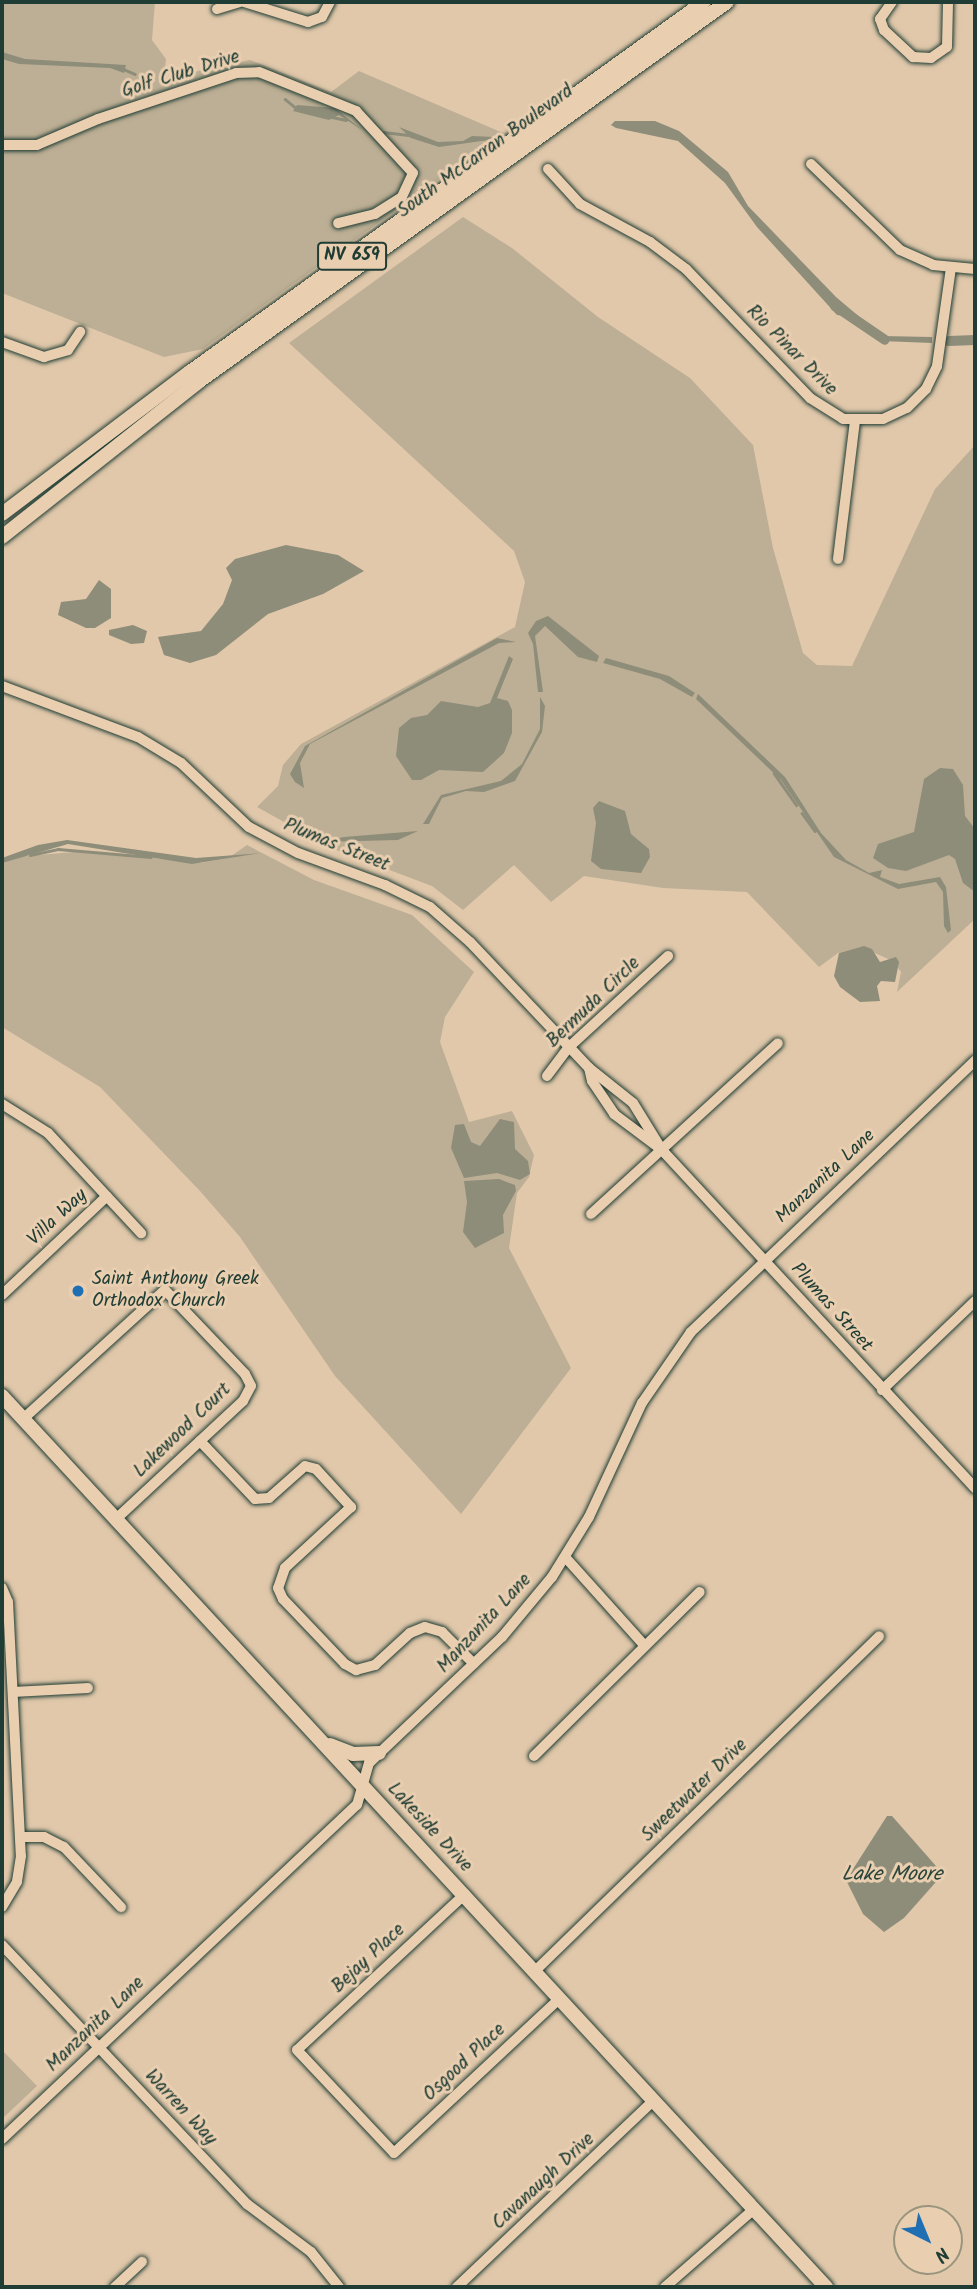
<!DOCTYPE html>
<style>
body{margin:0}
#map{position:relative;width:977px;height:2289px;overflow:hidden;background:#e1c8ab;font-family:Kalam,sans-serif}
div>[style]{position:absolute}
[style*='--x']{left:calc(var(--x)*1px);top:calc(var(--y)*1px);width:calc(var(--w)*1px);rotate:calc(var(--a)*1deg)}
.green>*{inset:0;background:#bdaf95}
.water>*{inset:0;background:#8e8d79}
.stream>*{height:2.5px;margin:-1.25px;padding:0 1.25px;transform-origin:1.25px;border-radius:1.25px;background:#8e8d79}
.canal>*{height:10px;margin:-5px;padding:0 5px;transform-origin:5px;border-radius:5px;background:#8e8d79}
.roads{filter:drop-shadow(0 0 2px #1f3d34) drop-shadow(0 0 2px #1f3d34)}
.minor>*{height:10px;margin:-5px;padding:0 5px;transform-origin:5px;border-radius:5px;background:#e9ceb0}
.major>*{height:14px;margin:-7px;padding:0 7px;transform-origin:7px;border-radius:7px;background:#e9ceb0}
.dots>*{width:19px;height:19px;translate:-50% -50%;box-sizing:border-box;border:4px solid #e9ceb0;border-radius:50%}
span{translate:-50% -50%;white-space:nowrap;text-align:center;line-height:1.15;-webkit-text-stroke:6px #e9ceb0;paint-order:stroke}
.shield-label span{padding:2px 5px;background:#e9ceb0;border:2px solid;border-radius:5px;-webkit-text-stroke-width:0}
.shield-label{font-size:18px;color:#1f3d34;font-weight:700}
.street-label{font-size:19px;color:#1f3d34}
.poi-label{font-size:19px;color:#1f3d34}
.left{translate:0 -50%;text-align:left}
.water-label{font-size:21px;color:#2a453b;font-style:italic}
.frame{position:absolute;inset:0;border:4px solid #1f3d34;pointer-events:none}
.north{position:absolute;left:893px;top:2205px;width:70px;height:70px;box-sizing:border-box;background:#e9ceb0;border:2px solid #98947e;border-radius:50%;rotate:137deg;font-size:19px;font-weight:700;line-height:28px;text-align:center;color:#1f3d34}
.north::after{content:'';display:block;margin:auto;width:24px;height:32px;background:#1f6fb2;clip-path:polygon(50% 0,100% 100%,50% 72%,0 100%)}
</style>
<div id="map">
<div class="green">
<i style="clip-path:polygon(2px 2px,155px 2px,152px 40px,166px 59px,164px 78px,250px 60px,331px 92px,359px 71px,503px 133px,203px 349px,164px 357px,2px 293px)"></i>
<i style="clip-path:polygon(463px 217px,512px 248px,598px 317px,690px 378px,753px 445px,773px 548px,803px 653px,817px 665px,852px 666px,935px 489px,975px 445px,975px 919px,897px 992px,901px 972px,893px 961px,861px 947px,838px 953px,819px 967px,747px 892px,663px 888px,584px 876px,551px 902px,514px 865px,463px 910px,432px 886px,331px 848px,257px 807px,278px 786px,283px 765px,301px 744px,515px 627px,525px 582px,514px 551px,289px 343px)"></i>
<i style="clip-path:polygon(247px 845px,314px 880px,412px 915px,474px 972px,445px 1017px,440px 1042px,469px 1122px,512px 1111px,534px 1155px,529px 1177px,517px 1193px,509px 1248px,571px 1368px,461px 1514px,335px 1376px,240px 1237px,200px 1191px,100px 1087px,2px 1027px,2px 858px,87px 851px,201px 863px,228px 858px)"></i>
<i style="clip-path:polygon(2px 2050px,37px 2086px,2px 2119px)"></i>
</div>
<div class="water">
<i style="clip-path:polygon(2px 52px,25px 59px,126px 65px,124px 73px,110px 68px,19px 64px,2px 59px)"></i>
<i style="clip-path:polygon(297px 105px,335px 108px,362px 130px,339px 115px,329px 120px,293px 111px)"></i>
<i style="clip-path:polygon(615px 121px,655px 121px,679px 131px,728px 172px,748px 206px,836px 297px,882px 336px,932px 337px,932px 343px,881px 341px,847px 316px,837px 315px,757px 227px,725px 183px,678px 141px,616px 128px,611px 125px)"></i>
<i style="clip-path:polygon(399px 127px,438px 142px,463px 141px,472px 136px,494px 137px,496px 139px,439px 147px,411px 138px)"></i>
<i style="clip-path:polygon(286px 545px,338px 555px,364px 571px,323px 594px,268px 614px,216px 655px,190px 663px,164px 655px,158px 637px,201px 631px,223px 604px,232px 580px,226px 568px,235px 559px)"></i>
<i style="clip-path:polygon(99px 580px,111px 589px,111px 618px,95px 628px,86px 628px,58px 615px,61px 602px,86px 599px)"></i>
<i style="clip-path:polygon(548px 616px,599px 656px,597px 662px,578px 657px,545px 626px,535px 636px,543px 692px,538px 692px,533px 644px,528px 633px,536px 621px)"></i>
<i style="clip-path:polygon(133px 625px,147px 631px,144px 643px,131px 644px,109px 635px,109px 630px)"></i>
<i style="clip-path:polygon(497px 638px,516px 642px,499px 643px,310px 744px,300px 763px,304px 788px,295px 782px,290px 774px,305px 746px)"></i>
<i style="clip-path:polygon(509px 656px,513px 659px,497px 698px,508px 701px,512px 710px,512px 733px,504px 753px,483px 772px,439px 770px,421px 780px,412px 780px,396px 756px,399px 728px,411px 718px,427px 715px,441px 701px,478px 707px,490px 703px)"></i>
<i style="clip-path:polygon(606px 658px,669px 676px,695px 693px,692px 697px,660px 679px,603px 663px)"></i>
<i style="clip-path:polygon(698px 694px,785px 777px,821px 833px,846px 860px,869px 873px,882px 870px,880px 877px,899px 884px,940px 877px,946px 887px,951px 930px,948px 933px,944px 926px,943px 892px,936px 882px,898px 889px,834px 857px,781px 780px,696px 699px)"></i>
<i style="clip-path:polygon(540px 697px,545px 706px,542px 732px,515px 781px,484px 792px,466px 791px,442px 798px,429px 824px,423px 824px,441px 795px,501px 781px,522px 764px,540px 729px)"></i>
<i style="clip-path:polygon(940px 768px,953px 769px,963px 785px,965px 816px,975px 829px,975px 892px,963px 883px,955px 859px,949px 855px,906px 871px,888px 868px,873px 858px,878px 844px,914px 832px,924px 779px)"></i>
<i style="clip-path:polygon(599px 801px,625px 811px,631px 834px,649px 849px,650px 857px,641px 873px,601px 869px,591px 861px,596px 823px,593px 808px)"></i>
<i style="clip-path:polygon(418px 831px,398px 840px,319px 842px,344px 837px)"></i>
<i style="clip-path:polygon(67px 840px,196px 858px,261px 853px,192px 864px,68px 844px,2px 863px,2px 858px,38px 845px)"></i>
<i style="clip-path:polygon(864px 946px,872px 949px,880px 962px,896px 957px,899px 962px,895px 982px,881px 981px,877px 986px,880px 1001px,860px 1002px,840px 987px,834px 976px,839px 953px)"></i>
<i style="clip-path:polygon(500px 1119px,514px 1122px,515px 1149px,528px 1161px,530px 1174px,520px 1180px,497px 1173px,464px 1178px,451px 1148px,455px 1125px,464px 1124px,471px 1142px,480px 1146px)"></i>
<i style="clip-path:polygon(499px 1179px,515px 1185px,516px 1191px,503px 1215px,504px 1233px,475px 1248px,463px 1232px,467px 1202px,464px 1181px)"></i>
<i style="clip-path:polygon(887px 1816px,892px 1816px,943px 1874px,904px 1918px,884px 1932px,863px 1914px,846px 1880px)"></i>
</div>
<div class="stream">
<i style="--x:121;--y:68;--w:15;--a:23"></i>
<i style="--x:285;--y:99;--w:14;--a:39"></i>
<i style="--x:332;--y:117;--w:14;--a:12"></i>
<i style="--x:384;--y:132;--w:26;--a:7"></i>
<i style="--x:774;--y:773;--w:39;--a:55"></i>
<i style="--x:802;--y:813;--w:22;--a:54"></i>
<i style="--x:30;--y:855;--w:29;--a:-12"></i>
<i style="--x:58;--y:849;--w:93;--a:4.9"></i>
</div>
<div class="canal">
<i style="--x:835;--y:306;--w:60;--a:34.2"></i>
<i style="--x:949;--y:341;--w:26;--a:-2"></i>
</div>
<div class="roads">
<div class="minor">
<i style="--x:244;--y:2;--w:67;--a:17.4"></i>
<i style="--x:308;--y:22;--w:15;--a:-20"></i>
<i style="--x:322;--y:17;--w:17;--a:-62"></i>
<i style="--x:892;--y:2;--w:21;--a:125"></i>
<i style="--x:880;--y:19;--w:12;--a:70"></i>
<i style="--x:884;--y:30;--w:40;--a:43"></i>
<i style="--x:913;--y:57;--w:18;--a:3"></i>
<i style="--x:931;--y:58;--w:19;--a:-35"></i>
<i style="--x:947;--y:47;--w:45;--a:-88.7"></i>
<i style="--x:217;--y:9;--w:24;--a:-17"></i>
<i style="--x:2;--y:145;--w:35;--a:0"></i>
<i style="--x:37;--y:145;--w:66;--a:-23.1"></i>
<i style="--x:98;--y:119;--w:145;--a:-18.4"></i>
<i style="--x:236;--y:73;--w:23;--a:-2"></i>
<i style="--x:259;--y:72;--w:105;--a:21.9"></i>
<i style="--x:356;--y:111;--w:84;--a:47.4"></i>
<i style="--x:413;--y:173;--w:26;--a:115"></i>
<i style="--x:402;--y:197;--w:32;--a:148"></i>
<i style="--x:375;--y:214;--w:38;--a:166"></i>
<i style="--x:811;--y:164;--w:124;--a:44"></i>
<i style="--x:900;--y:250;--w:36;--a:24"></i>
<i style="--x:933;--y:265;--w:42;--a:5.4"></i>
<i style="--x:548;--y:169;--w:47;--a:47.6"></i>
<i style="--x:580;--y:204;--w:80;--a:28.5"></i>
<i style="--x:650;--y:242;--w:45;--a:36.9"></i>
<i style="--x:686;--y:269;--w:179;--a:46.1"></i>
<i style="--x:810;--y:398;--w:39;--a:32"></i>
<i style="--x:843;--y:419;--w:40;--a:0"></i>
<i style="--x:883;--y:419;--w:26;--a:-25"></i>
<i style="--x:907;--y:408;--w:27;--a:-45"></i>
<i style="--x:926;--y:389;--w:25;--a:-64"></i>
<i style="--x:937;--y:366;--w:99;--a:-81.9"></i>
<i style="--x:2;--y:342;--w:45;--a:19.7"></i>
<i style="--x:44;--y:357;--w:25;--a:-16"></i>
<i style="--x:68;--y:350;--w:22;--a:-56"></i>
<i style="--x:838;--y:559;--w:139;--a:-83"></i>
<i style="--x:2;--y:686;--w:145;--a:20.6"></i>
<i style="--x:138;--y:737;--w:50;--a:31.2"></i>
<i style="--x:181;--y:763;--w:93;--a:43.3"></i>
<i style="--x:249;--y:827;--w:55;--a:28"></i>
<i style="--x:298;--y:853;--w:93;--a:20.2"></i>
<i style="--x:385;--y:885;--w:50;--a:26.1"></i>
<i style="--x:430;--y:907;--w:53;--a:41.2"></i>
<i style="--x:470;--y:942;--w:173;--a:46.6"></i>
<i style="--x:589;--y:1068;--w:56;--a:38.5"></i>
<i style="--x:633;--y:1103;--w:55;--a:58.3"></i>
<i style="--x:589;--y:1068;--w:13;--a:77"></i>
<i style="--x:592;--y:1081;--w:40;--a:56"></i>
<i style="--x:614;--y:1114;--w:60;--a:36.9"></i>
<i style="--x:662;--y:1150;--w:461;--a:47.2"></i>
<i style="--x:547;--y:1076;--w:35;--a:-53"></i>
<i style="--x:568;--y:1048;--w:136;--a:-42.6"></i>
<i style="--x:2;--y:1104;--w:54;--a:32.2"></i>
<i style="--x:48;--y:1133;--w:137;--a:47.1"></i>
<i style="--x:591;--y:1214;--w:253;--a:-42.4"></i>
<i style="--x:2;--y:1295;--w:144;--a:-43.3"></i>
<i style="--x:882;--y:1390;--w:129;--a:-43.7"></i>
<i style="--x:23;--y:1419;--w:192;--a:-42.3"></i>
<i style="--x:165;--y:1290;--w:116;--a:46.4"></i>
<i style="--x:245;--y:1374;--w:13;--a:63"></i>
<i style="--x:251;--y:1386;--w:17;--a:118"></i>
<i style="--x:243;--y:1401;--w:173;--a:137.1"></i>
<i style="--x:200;--y:1441;--w:80;--a:46.5"></i>
<i style="--x:255;--y:1499;--w:14;--a:-4"></i>
<i style="--x:269;--y:1498;--w:48;--a:-41.6"></i>
<i style="--x:305;--y:1466;--w:11;--a:15"></i>
<i style="--x:316;--y:1469;--w:52;--a:47.4"></i>
<i style="--x:351;--y:1507;--w:90;--a:137.3"></i>
<i style="--x:285;--y:1568;--w:21;--a:109"></i>
<i style="--x:278;--y:1588;--w:12;--a:66"></i>
<i style="--x:283;--y:1599;--w:90;--a:46.4"></i>
<i style="--x:345;--y:1664;--w:13;--a:29"></i>
<i style="--x:356;--y:1670;--w:20;--a:-15"></i>
<i style="--x:375;--y:1665;--w:47;--a:-42.4"></i>
<i style="--x:410;--y:1633;--w:16;--a:-22"></i>
<i style="--x:425;--y:1627;--w:18;--a:16"></i>
<i style="--x:442;--y:1632;--w:45;--a:45"></i>
<i style="--x:566;--y:1558;--w:117;--a:48.1"></i>
<i style="--x:2;--y:1588;--w:15;--a:67"></i>
<i style="--x:8;--y:1602;--w:254;--a:87.1"></i>
<i style="--x:21;--y:1856;--w:26;--a:99"></i>
<i style="--x:17;--y:1882;--w:29;--a:121"></i>
<i style="--x:13;--y:1692;--w:75;--a:-3.1"></i>
<i style="--x:534;--y:1756;--w:233;--a:-44.7"></i>
<i style="--x:20;--y:1837;--w:24;--a:0"></i>
<i style="--x:44;--y:1837;--w:22;--a:27"></i>
<i style="--x:64;--y:1847;--w:83;--a:46.5"></i>
<i style="--x:465;--y:1894;--w:229;--a:137.1"></i>
<i style="--x:297;--y:2050;--w:141;--a:46.7"></i>
<i style="--x:394;--y:2153;--w:227;--a:-43"></i>
<i style="--x:2;--y:1945;--w:357;--a:46.6"></i>
<i style="--x:247;--y:2204;--w:80;--a:36.9"></i>
<i style="--x:311;--y:2252;--w:45;--a:51.3"></i>
<i style="--x:535;--y:1971;--w:480;--a:-44.2"></i>
<i style="--x:2;--y:2139;--w:487;--a:-43.3"></i>
<i style="--x:357;--y:1805;--w:44;--a:-74.1"></i>
<i style="--x:369;--y:1763;--w:183;--a:-43.5"></i>
<i style="--x:502;--y:1637;--w:78;--a:-50.2"></i>
<i style="--x:552;--y:1577;--w:70;--a:-58.3"></i>
<i style="--x:589;--y:1517;--w:126;--a:-65.1"></i>
<i style="--x:642;--y:1403;--w:86;--a:-55.4"></i>
<i style="--x:691;--y:1332;--w:393;--a:-43.7"></i>
<i style="--x:115;--y:2287;--w:37;--a:-43"></i>
<i style="--x:457;--y:2287;--w:272;--a:-43.5"></i>
<i style="--x:665;--y:2287;--w:118;--a:-41.2"></i>
</div>
<div class="major">
<i style="--x:2;--y:514;--w:236;--a:-37.1"></i>
<i style="--x:190;--y:372;--w:633;--a:-35.75"></i>
<i style="--x:2;--y:537;--w:250;--a:-38.3"></i>
<i style="--x:198;--y:382;--w:651;--a:-35.69"></i>
<i style="--x:2;--y:1396;--w:1214;--a:47.24"></i>
<i style="--x:330;--y:1745;--w:25;--a:21"></i>
<i style="--x:353;--y:1754;--w:26;--a:-2"></i>
</div>
</div>
<div class="dots">
<i style="left:78px;top:1291px;background:#1f6fb2"></i>
</div>
<div class="shield-label">
<span style="left:352px;top:256px">NV 659</span>
</div>
<div class="street-label">
<span style="left:181px;top:75px;rotate:-17deg">Golf Club Drive</span>
<span style="left:486px;top:152px;rotate:-36deg">South McCarran Boulevard</span>
<span style="left:791px;top:351px;rotate:45deg">Rio Pinar Drive</span>
<span style="left:336px;top:846px;rotate:22deg">Plumas Street</span>
<span style="left:594px;top:1003px;rotate:-44deg">Bermuda Circle</span>
<span style="left:826px;top:1177px;rotate:-43deg">Manzanita Lane</span>
<span style="left:58px;top:1218px;rotate:-43deg">Villa Way</span>
<span style="left:831px;top:1308px;rotate:48deg">Plumas Street</span>
<span style="left:183px;top:1431px;rotate:-44deg">Lakewood Court</span>
<span style="left:485px;top:1624px;rotate:-47deg">Manzanita Lane</span>
<span style="left:695px;top:1791px;rotate:-44deg">Sweetwater Drive</span>
<span style="left:429px;top:1828px;rotate:47deg">Lakeside Drive</span>
<span style="left:369px;top:1959px;rotate:-43deg">Bejay Place</span>
<span style="left:96px;top:2025px;rotate:-44deg">Manzanita Lane</span>
<span style="left:465px;top:2063px;rotate:-43deg">Osgood Place</span>
<span style="left:180px;top:2108px;rotate:47deg">Warren Way</span>
<span style="left:544px;top:2182px;rotate:-43deg">Cavanaugh Drive</span>
</div>
<div class="poi-label">
<span class="left" style="left:92px;top:1291px">Saint Anthony Greek<br>Orthodox Church</span>
</div>
<div class="water-label">
<span style="left:892px;top:1875px">Lake Moore</span>
</div>
<div class="frame"></div>
<div class="north">N</div>
</div>
